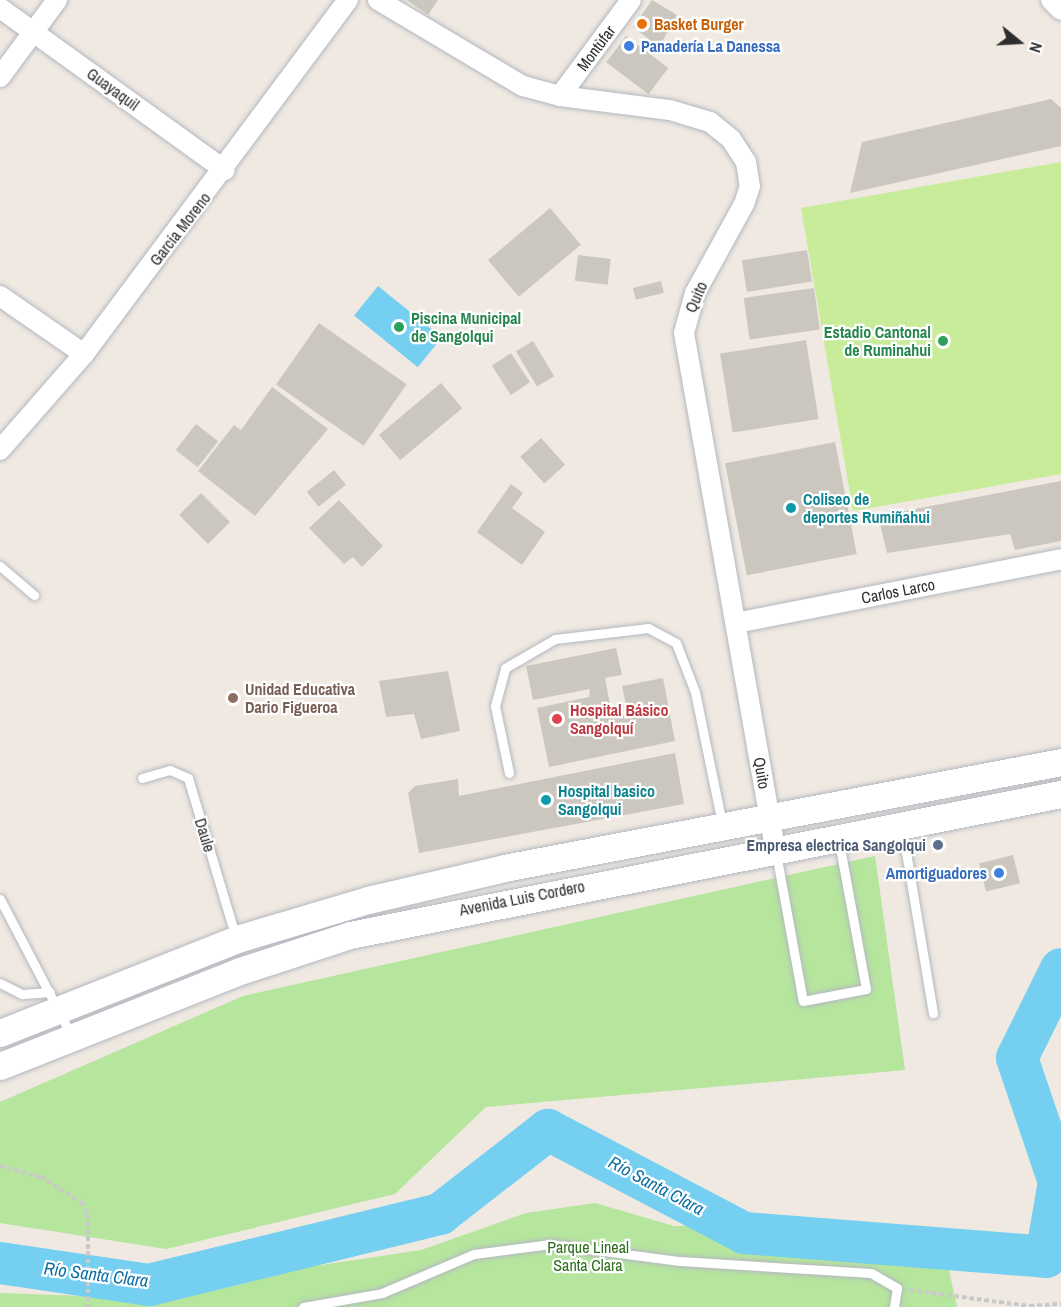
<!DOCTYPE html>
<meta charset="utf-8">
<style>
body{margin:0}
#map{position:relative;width:1061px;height:1307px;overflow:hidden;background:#efe9e1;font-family:"Archivo Narrow",sans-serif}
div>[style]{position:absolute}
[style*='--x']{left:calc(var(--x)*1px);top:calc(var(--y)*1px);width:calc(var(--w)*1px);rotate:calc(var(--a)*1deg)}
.green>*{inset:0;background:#b6e59e}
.pitch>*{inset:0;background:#c9ec9a}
.water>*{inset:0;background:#75cff0;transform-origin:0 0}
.river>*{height:42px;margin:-21px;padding:0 21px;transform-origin:21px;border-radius:21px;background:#75cff0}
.building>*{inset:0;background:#cbc7bf;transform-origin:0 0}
.path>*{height:4px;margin-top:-2px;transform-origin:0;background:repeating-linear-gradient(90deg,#c9c9c9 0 4.5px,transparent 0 7.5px)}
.roads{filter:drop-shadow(0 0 2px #b4b7c1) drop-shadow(0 0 2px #b4b7c1)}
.service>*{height:9px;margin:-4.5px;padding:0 4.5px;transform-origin:4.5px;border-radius:4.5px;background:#fff}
.minor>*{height:20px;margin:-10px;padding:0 10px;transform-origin:10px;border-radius:10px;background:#fff}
.secondary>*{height:27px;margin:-13.5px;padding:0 13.5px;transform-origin:13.5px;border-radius:13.5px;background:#fff}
.dots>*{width:16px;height:16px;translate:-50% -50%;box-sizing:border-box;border:3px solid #fff;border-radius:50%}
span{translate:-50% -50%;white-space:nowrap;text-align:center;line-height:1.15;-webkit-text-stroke:4.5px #fff;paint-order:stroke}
.food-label{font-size:16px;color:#c56008;font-weight:700}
.left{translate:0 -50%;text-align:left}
.shop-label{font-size:16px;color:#366cbe;font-weight:700}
.right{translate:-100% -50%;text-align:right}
.street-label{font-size:16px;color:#2e2e2e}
.leisure-label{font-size:16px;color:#27864d;font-weight:700}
.culture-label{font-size:16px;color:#0d838f;font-weight:700}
.education-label{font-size:16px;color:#785e54;font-weight:700}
.health-label{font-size:16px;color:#be3a42;font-weight:700}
.service-label{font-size:16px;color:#4e5e75;font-weight:700}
.park-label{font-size:16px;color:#2c6e1b}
.water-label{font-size:18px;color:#0d6fa3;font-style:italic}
.north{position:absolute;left:989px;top:12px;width:60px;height:60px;-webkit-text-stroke:4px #fff;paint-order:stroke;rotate:108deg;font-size:16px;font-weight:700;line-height:24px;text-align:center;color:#2e2e2e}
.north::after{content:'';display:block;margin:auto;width:21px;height:27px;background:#2e2e2e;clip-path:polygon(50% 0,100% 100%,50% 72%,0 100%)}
</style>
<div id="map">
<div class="green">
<i style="clip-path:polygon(875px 856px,905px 1070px,486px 1107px,395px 1194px,166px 1249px,0 1223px,0 1102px,243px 996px)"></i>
<i style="clip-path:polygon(595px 1203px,674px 1226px,855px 1224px,949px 1270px,957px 1307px,0 1307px,0 1293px,114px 1297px,226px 1288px,308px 1267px,421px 1250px,526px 1213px)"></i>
</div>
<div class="pitch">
<i style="clip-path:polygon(1061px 162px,1061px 474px,853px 511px,801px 208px)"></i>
</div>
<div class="water">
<i style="left:378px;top:286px;width:82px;height:38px;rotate:39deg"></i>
</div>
<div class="river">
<i style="--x:0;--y:1263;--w:151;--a:8.4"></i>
<i style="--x:149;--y:1285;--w:300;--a:-13.7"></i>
<i style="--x:440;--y:1214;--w:137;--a:-37.9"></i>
<i style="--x:548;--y:1130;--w:221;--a:27.7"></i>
<i style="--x:744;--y:1233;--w:303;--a:4.5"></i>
<i style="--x:1046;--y:1257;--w:76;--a:-80.2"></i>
<i style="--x:1059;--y:1182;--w:131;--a:-108.7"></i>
<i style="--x:1017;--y:1058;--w:99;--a:-63.7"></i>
</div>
<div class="building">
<i style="clip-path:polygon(407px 0,438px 0,428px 15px)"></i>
<i style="clip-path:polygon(652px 0,677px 15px,659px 47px,633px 27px)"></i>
<i style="left:626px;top:36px;width:53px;height:33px;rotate:37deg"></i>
<i style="clip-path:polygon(1051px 99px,1061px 108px,1061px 146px,850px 193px,862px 142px)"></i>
<i style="left:550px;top:208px;width:48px;height:81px;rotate:50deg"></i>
<i style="left:807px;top:250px;width:32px;height:66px;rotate:81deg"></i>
<i style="left:578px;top:255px;width:33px;height:26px;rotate:7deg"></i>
<i style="left:661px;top:281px;width:12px;height:29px;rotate:76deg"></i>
<i style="left:814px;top:288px;width:42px;height:71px;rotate:82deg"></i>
<i style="left:319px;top:323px;width:107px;height:75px;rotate:35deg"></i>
<i style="left:806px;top:340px;width:80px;height:87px;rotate:81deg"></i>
<i style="left:533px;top:341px;width:41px;height:20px;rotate:59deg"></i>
<i style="left:511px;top:353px;width:35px;height:23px;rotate:57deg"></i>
<i style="left:441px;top:383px;width:33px;height:81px;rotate:50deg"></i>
<i style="clip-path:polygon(272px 387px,328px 429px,255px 516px,198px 471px,234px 425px,241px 430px)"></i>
<i style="left:196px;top:424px;width:28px;height:33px;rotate:38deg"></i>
<i style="left:541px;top:438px;width:36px;height:28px;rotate:48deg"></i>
<i style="left:835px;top:442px;width:114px;height:112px;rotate:79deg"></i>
<i style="left:334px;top:470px;width:19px;height:35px;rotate:51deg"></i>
<i style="clip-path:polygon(1061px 481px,1061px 541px,1015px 550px,1010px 534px,887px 553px,878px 516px)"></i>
<i style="clip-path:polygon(511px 484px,523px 493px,512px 508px,545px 532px,522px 565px,477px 532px)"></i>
<i style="left:201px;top:493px;width:41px;height:31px;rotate:45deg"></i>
<i style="clip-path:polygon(339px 500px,383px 546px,362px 567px,353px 557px,344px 564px,309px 528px)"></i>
<i style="clip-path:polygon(616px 648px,622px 675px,605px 678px,613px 719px,628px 715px,622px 686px,663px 678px,675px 741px,549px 767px,537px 708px,589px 697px,590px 689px,533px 700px,526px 666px)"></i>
<i style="clip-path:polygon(448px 671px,460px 731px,421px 739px,414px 714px,386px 717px,379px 681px)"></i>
<i style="clip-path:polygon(675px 753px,684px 804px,419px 853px,408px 793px,415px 786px,458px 779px,459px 796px)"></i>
<i style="left:1013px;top:855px;width:29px;height:35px;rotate:76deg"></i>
</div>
<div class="path">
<i style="--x:0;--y:1166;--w:42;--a:15"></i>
<i style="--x:41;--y:1177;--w:47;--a:32"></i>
<i style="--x:81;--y:1202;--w:14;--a:60"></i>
<i style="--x:88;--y:1214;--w:93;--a:90"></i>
<i style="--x:910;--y:1290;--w:121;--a:7.6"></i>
<i style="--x:1030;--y:1306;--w:31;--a:-4"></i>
</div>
<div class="roads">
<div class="service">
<i style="--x:0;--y:566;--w:45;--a:40.5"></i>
<i style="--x:509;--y:773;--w:68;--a:-101.8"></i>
<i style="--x:495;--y:706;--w:39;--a:-75"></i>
<i style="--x:505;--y:668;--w:58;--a:-30.1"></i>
<i style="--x:555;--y:639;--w:94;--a:-6.7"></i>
<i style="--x:648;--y:628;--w:32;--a:28"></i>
<i style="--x:676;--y:643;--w:53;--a:68.8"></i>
<i style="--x:695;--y:692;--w:134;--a:78.4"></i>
<i style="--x:142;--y:778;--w:29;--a:-16"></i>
<i style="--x:170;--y:770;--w:20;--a:24"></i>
<i style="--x:188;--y:778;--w:167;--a:73.3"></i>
<i style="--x:902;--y:828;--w:188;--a:80.5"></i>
<i style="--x:776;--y:853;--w:150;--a:79.7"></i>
<i style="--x:803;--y:1001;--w:64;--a:-10.8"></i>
<i style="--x:866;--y:989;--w:149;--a:-100.4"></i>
<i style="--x:0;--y:899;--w:153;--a:62.4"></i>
<i style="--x:0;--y:983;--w:25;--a:27"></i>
<i style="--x:22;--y:994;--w:28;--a:-4"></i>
<i style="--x:303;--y:1307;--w:80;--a:-10"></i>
<i style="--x:382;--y:1293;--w:100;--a:-23"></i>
<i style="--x:474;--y:1254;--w:77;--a:-7.5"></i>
<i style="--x:550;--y:1244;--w:131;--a:7.5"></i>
<i style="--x:680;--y:1261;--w:191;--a:3.6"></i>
<i style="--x:871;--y:1273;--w:30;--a:30"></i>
<i style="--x:897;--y:1288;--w:19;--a:99"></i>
</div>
<div class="minor">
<i style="--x:378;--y:0;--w:169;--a:30.7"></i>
<i style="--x:523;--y:86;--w:38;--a:15"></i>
<i style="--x:560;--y:96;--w:111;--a:7.3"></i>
<i style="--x:670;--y:110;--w:42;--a:16.7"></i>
<i style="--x:710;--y:122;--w:27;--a:39"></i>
<i style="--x:731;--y:139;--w:27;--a:57"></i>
<i style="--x:746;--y:162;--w:24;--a:81"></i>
<i style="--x:750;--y:186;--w:19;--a:108"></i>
<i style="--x:744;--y:204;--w:102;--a:118.8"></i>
<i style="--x:695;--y:293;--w:41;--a:105.4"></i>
<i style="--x:684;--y:333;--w:523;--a:79.98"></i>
<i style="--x:1051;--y:0;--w:14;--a:45"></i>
<i style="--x:0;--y:8;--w:277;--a:35.8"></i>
<i style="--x:0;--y:77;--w:96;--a:-53.5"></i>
<i style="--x:560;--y:96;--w:119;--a:-53.5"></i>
<i style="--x:0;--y:296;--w:102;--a:34.6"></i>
<i style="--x:0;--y:450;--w:128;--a:-48.8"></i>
<i style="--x:84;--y:354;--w:442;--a:-53.3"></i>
<i style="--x:736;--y:623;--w:331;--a:-11.1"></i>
</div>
<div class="secondary">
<i style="--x:0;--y:1033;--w:255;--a:-21.6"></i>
<i style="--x:237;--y:939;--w:137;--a:-16.6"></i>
<i style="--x:368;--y:900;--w:140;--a:-13.2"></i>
<i style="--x:504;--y:868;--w:567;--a:-10.77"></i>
<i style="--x:0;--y:1066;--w:258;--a:-21.6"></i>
<i style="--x:240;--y:971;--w:116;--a:-18.1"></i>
<i style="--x:350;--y:935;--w:725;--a:-11.22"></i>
</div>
</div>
<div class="dots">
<i style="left:642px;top:24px;background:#e8710a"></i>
<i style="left:629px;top:46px;background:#3f7fe0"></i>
<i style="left:399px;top:327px;background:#2e9e5b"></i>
<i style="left:943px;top:341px;background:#2e9e5b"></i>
<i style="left:791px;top:508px;background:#0f9aa8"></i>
<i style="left:233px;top:698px;background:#8d6e63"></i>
<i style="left:557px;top:719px;background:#e0444e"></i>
<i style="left:546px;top:800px;background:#0f9aa8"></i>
<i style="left:938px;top:845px;background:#5c6f8a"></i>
<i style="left:999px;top:873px;background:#3f7fe0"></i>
</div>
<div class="food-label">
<span class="left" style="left:654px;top:24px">Basket Burger</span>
</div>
<div class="shop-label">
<span class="left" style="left:641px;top:46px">Panadería La Danessa</span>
<span class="right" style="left:987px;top:873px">Amortiguadores</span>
</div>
<div class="street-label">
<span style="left:596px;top:48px;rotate:-53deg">Montùfar</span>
<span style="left:113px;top:89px;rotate:36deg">Guayaquil</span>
<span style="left:180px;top:229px;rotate:-52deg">García Moreno</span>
<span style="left:696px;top:297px;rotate:-66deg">Quito</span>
<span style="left:898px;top:591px;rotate:-11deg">Carlos Larco</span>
<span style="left:762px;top:773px;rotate:80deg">Quito</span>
<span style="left:205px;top:835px;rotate:73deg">Daule</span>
<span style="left:522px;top:898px;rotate:-11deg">Avenida Luis Cordero</span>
</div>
<div class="leisure-label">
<span class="left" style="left:411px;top:327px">Piscina Municipal<br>de Sangolqui</span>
<span class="right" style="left:931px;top:341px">Estadio Cantonal<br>de Ruminahui</span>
</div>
<div class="culture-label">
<span class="left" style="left:803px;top:508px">Coliseo de<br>deportes Rumiñahui</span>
<span class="left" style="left:558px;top:800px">Hospital basico<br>Sangolqui</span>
</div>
<div class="education-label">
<span class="left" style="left:245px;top:698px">Unidad Educativa<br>Dario Figueroa</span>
</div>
<div class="health-label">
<span class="left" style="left:570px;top:719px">Hospital Básico<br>Sangolquí</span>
</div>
<div class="service-label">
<span class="right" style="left:926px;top:845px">Empresa electrica Sangolqui</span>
</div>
<div class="park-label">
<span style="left:588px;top:1256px">Parque Lineal<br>Santa Clara</span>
</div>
<div class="water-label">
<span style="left:656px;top:1186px;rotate:28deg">Río Santa Clara</span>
<span style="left:96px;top:1275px;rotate:7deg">Río Santa Clara</span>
</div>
<div class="north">N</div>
</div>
